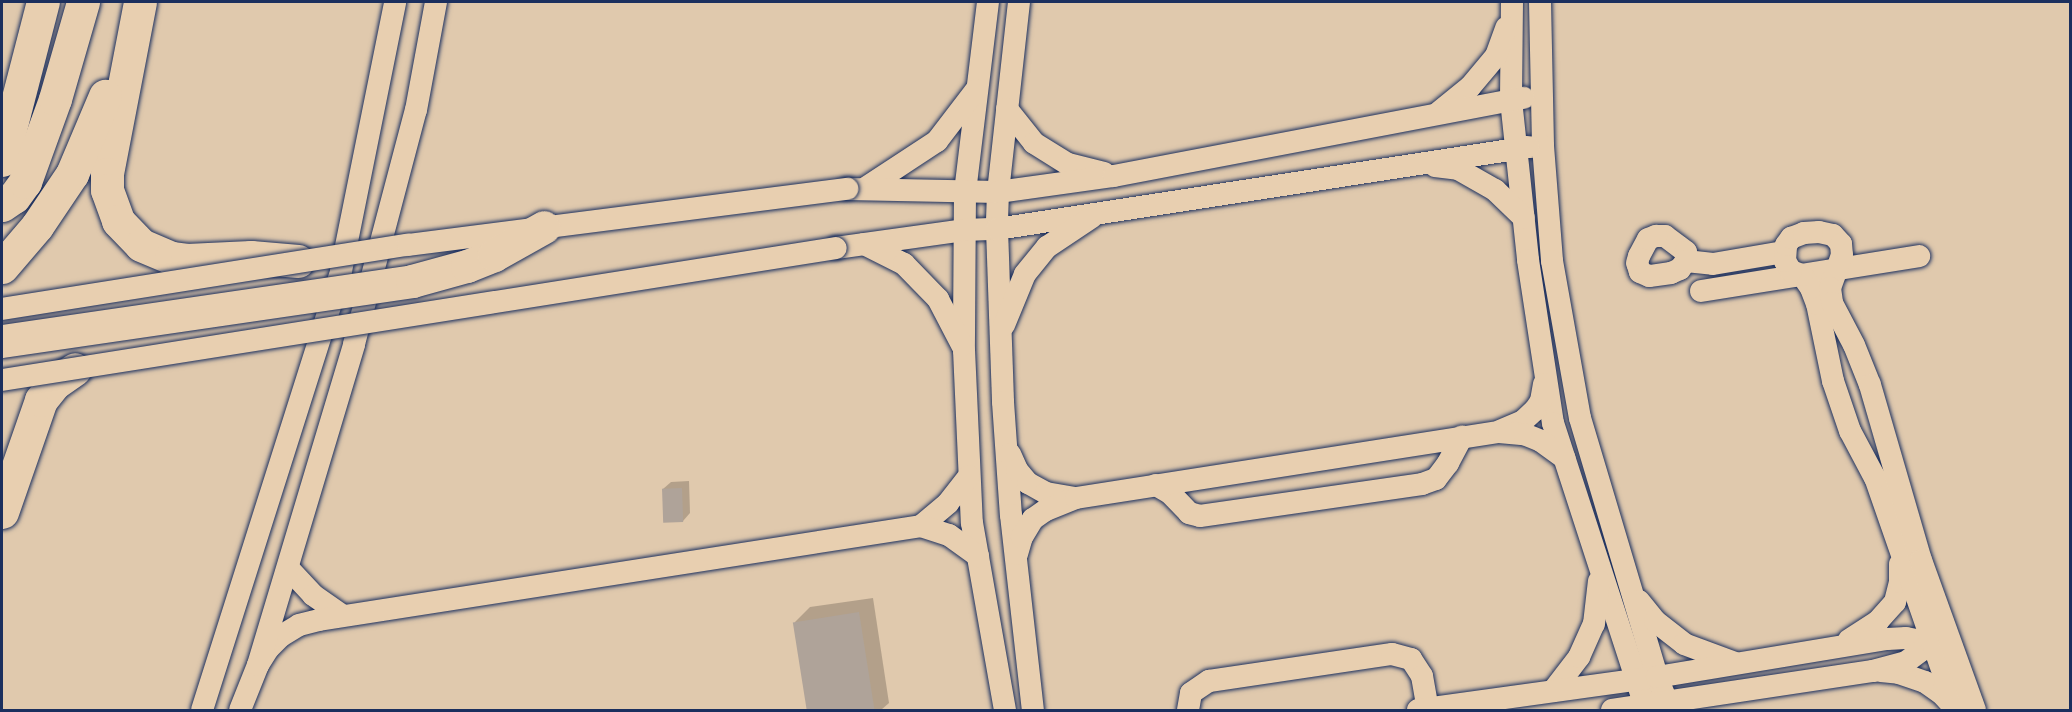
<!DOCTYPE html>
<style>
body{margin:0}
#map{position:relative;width:2072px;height:712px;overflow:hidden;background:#e0c9ad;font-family:Delius,sans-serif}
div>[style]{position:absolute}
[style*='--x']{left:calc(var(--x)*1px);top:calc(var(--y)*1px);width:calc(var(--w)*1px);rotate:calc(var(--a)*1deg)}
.shadow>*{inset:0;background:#0003}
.building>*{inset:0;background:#afa399;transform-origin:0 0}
.roads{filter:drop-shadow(0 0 2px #1b2f5e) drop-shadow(0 0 2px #1b2f5e)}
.minor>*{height:22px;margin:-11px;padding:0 11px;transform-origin:11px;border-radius:11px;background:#e8cfb0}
.highway>*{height:33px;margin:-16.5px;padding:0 16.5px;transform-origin:16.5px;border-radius:16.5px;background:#e8cfb0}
.bridges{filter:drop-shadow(0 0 2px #1b2f5e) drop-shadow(0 0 2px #1b2f5e)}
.minor-bridge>*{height:22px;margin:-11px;padding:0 11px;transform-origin:11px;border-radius:11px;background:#e8cfb0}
.highway-bridge>*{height:33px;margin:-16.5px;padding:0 16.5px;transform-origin:16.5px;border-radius:16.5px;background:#e8cfb0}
span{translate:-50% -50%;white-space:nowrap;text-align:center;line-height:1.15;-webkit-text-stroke:4.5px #e8cfb0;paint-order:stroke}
.frame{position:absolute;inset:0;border:3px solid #1b2f5e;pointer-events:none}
</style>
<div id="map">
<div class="shadow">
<i style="clip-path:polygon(689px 481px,690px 513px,683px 521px,663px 489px,671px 482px)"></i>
<i style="clip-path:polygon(873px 598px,889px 703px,881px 710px,808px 710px,795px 622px,810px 607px)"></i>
</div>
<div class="building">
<i style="left:682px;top:488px;width:34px;height:20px;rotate:88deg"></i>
<i style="left:859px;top:612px;width:100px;height:67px;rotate:81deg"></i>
</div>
<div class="roads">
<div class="minor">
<i style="--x:988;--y:2;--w:190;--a:96.9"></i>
<i style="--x:965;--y:191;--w:159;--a:90.4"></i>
<i style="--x:964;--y:350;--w:173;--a:87.4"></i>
<i style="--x:972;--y:523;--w:190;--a:80"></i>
<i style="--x:1019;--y:2;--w:191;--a:96.3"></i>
<i style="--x:998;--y:192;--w:37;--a:92"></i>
<i style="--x:997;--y:229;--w:173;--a:88"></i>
<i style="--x:1003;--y:402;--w:113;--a:86"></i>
<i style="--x:1011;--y:515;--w:196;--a:83.6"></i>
<i style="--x:1512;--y:2;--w:98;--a:90.6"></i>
<i style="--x:1511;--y:100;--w:161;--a:83.9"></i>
<i style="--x:1528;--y:260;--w:165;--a:81.3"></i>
<i style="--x:1553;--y:423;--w:302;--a:72"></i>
<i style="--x:1540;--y:2;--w:144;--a:88.8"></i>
<i style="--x:1543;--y:146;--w:115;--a:85.5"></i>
<i style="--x:1552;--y:261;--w:159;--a:79.9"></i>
<i style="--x:1580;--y:418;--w:270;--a:73.4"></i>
<i style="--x:1657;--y:677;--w:35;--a:68"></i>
<i style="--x:1007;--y:109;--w:43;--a:51.5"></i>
<i style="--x:1034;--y:143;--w:40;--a:32"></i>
<i style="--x:1068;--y:164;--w:37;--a:14"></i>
<i style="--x:1439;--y:112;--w:40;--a:-39"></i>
<i style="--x:1470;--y:87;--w:40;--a:-50"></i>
<i style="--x:1496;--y:56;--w:30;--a:-70"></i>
<i style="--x:1435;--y:166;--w:23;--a:7"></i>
<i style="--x:1458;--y:169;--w:43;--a:29.6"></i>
<i style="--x:1495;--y:190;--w:40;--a:44"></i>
<i style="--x:867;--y:187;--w:84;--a:-33.3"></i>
<i style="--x:937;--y:141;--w:64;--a:-52.6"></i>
<i style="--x:847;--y:189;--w:151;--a:1.1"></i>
<i style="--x:998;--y:192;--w:117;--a:-7.9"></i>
<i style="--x:1114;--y:176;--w:417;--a:-10.8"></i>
<i style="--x:1656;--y:236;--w:9;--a:0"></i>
<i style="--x:1665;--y:236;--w:26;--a:37"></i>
<i style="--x:1686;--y:252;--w:9;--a:90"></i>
<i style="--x:1686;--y:261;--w:10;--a:127"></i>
<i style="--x:1680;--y:269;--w:10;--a:156"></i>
<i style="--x:1671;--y:273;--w:22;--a:172"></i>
<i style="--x:1649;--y:276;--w:10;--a:-156"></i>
<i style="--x:1640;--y:272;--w:9;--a:-108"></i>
<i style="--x:1637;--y:263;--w:7;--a:-74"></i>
<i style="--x:1639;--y:256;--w:19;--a:-62"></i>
<i style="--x:1648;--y:239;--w:9;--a:-21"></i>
<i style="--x:864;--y:244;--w:45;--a:26.6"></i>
<i style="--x:904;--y:264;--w:49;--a:45.8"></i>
<i style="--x:938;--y:299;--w:52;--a:62.4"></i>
<i style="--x:836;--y:248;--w:129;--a:-8"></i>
<i style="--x:964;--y:230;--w:33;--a:-2"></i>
<i style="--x:997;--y:229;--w:538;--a:-8.76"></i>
<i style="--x:1686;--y:261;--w:27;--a:6"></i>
<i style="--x:1713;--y:264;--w:71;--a:-9.7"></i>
<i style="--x:1701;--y:291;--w:221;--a:-9.1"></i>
<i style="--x:1004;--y:325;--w:55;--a:-67.6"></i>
<i style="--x:1025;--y:274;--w:35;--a:-51"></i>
<i style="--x:1047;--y:247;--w:54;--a:-33.7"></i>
<i style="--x:1500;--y:431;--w:25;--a:-23"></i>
<i style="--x:1523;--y:421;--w:16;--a:-43"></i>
<i style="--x:1535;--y:410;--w:11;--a:-56"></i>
<i style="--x:1541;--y:401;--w:17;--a:-80"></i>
<i style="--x:1010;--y:454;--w:17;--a:66"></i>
<i style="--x:1017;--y:470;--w:17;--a:50"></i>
<i style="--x:1028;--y:483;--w:21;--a:29"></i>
<i style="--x:1046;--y:493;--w:28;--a:10"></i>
<i style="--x:1156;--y:485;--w:16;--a:30"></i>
<i style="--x:1170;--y:493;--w:28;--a:46"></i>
<i style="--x:1189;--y:513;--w:11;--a:15"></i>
<i style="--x:1200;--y:516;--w:224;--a:-8.2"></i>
<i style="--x:1422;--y:484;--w:15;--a:-20"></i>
<i style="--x:1436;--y:479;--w:20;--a:-53"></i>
<i style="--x:1448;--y:463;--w:30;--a:-62"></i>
<i style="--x:921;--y:526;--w:35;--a:-40"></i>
<i style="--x:948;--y:503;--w:34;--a:-52"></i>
<i style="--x:1017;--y:554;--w:18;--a:-74"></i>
<i style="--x:1022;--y:537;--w:21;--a:-59"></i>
<i style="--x:1033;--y:519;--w:16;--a:-35"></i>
<i style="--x:1046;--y:510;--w:32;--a:-22"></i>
<i style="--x:1076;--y:498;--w:428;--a:-8.9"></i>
<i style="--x:1499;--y:432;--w:25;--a:5"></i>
<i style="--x:1524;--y:434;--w:18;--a:22"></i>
<i style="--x:1541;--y:441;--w:29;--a:36"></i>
<i style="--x:288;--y:568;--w:37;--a:47"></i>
<i style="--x:313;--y:595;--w:35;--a:35"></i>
<i style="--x:1639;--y:601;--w:26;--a:51"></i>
<i style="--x:1655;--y:621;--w:37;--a:38"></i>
<i style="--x:1684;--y:644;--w:54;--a:20.4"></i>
<i style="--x:1849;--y:640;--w:35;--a:-33"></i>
<i style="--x:1878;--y:621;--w:25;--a:-48"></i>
<i style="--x:1895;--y:602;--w:21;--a:-76"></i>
<i style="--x:1900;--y:582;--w:18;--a:-90"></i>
<i style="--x:258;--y:665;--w:19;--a:-58"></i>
<i style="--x:268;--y:649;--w:18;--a:-45"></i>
<i style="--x:281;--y:636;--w:21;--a:-31"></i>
<i style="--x:299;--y:625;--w:21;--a:-14"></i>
<i style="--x:319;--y:620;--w:609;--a:-8.87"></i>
<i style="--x:921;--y:526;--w:29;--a:18"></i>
<i style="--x:949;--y:535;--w:36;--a:36"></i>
<i style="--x:1881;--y:671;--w:18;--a:6"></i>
<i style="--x:1899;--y:673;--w:28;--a:19"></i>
<i style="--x:1925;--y:682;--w:19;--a:35"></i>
<i style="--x:1941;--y:693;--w:16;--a:47"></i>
<i style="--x:1553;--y:691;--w:43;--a:-52.6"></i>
<i style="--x:1579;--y:657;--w:36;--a:-66"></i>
<i style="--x:1594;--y:624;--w:43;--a:-83.4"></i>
<i style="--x:202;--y:710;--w:460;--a:-72.4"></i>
<i style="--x:341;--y:271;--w:274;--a:-78.6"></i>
<i style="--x:240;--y:710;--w:48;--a:-68.2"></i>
<i style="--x:258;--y:665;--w:335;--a:-73.3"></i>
<i style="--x:354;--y:344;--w:242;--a:-75.2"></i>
<i style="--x:416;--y:110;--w:110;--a:-79.5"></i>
<i style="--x:1188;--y:710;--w:17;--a:-80"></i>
<i style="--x:1191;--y:693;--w:22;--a:-34"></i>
<i style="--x:1209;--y:681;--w:185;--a:-8.4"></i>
<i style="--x:1392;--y:654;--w:20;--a:15"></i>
<i style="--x:1411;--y:659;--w:20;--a:57"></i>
<i style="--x:1422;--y:676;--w:34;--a:80"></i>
<i style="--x:1418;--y:710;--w:241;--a:-7.9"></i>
<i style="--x:1657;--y:677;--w:233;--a:-9.4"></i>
<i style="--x:1887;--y:639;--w:19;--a:-3"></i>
<i style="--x:1906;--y:638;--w:25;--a:11"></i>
<i style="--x:1931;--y:643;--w:13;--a:32"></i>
<i style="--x:1612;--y:710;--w:264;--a:-8.5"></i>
<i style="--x:1873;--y:671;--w:34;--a:-15"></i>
<i style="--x:1906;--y:662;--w:31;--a:-37"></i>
<i style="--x:1931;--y:643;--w:11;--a:-56"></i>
<i style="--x:1956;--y:710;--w:246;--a:-109.2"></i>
<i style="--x:1875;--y:478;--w:53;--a:-118"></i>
<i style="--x:1850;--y:431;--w:53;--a:-108.8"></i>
<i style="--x:1833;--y:381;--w:79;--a:-101.7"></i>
<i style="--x:1817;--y:304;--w:17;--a:-111"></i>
<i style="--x:1811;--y:288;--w:16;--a:-125"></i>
<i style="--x:1802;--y:275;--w:12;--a:-160"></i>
<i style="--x:1791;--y:271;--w:12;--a:-121"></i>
<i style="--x:1785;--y:261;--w:16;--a:-86"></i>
<i style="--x:1786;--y:245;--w:9;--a:-54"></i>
<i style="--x:1791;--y:238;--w:14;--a:-21"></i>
<i style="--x:1804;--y:233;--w:15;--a:-4"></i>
<i style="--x:1819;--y:232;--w:14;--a:12"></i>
<i style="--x:1833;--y:235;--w:12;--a:48"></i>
<i style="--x:1841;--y:244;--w:11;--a:85"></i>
<i style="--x:1842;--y:255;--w:35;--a:110"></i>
<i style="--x:1830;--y:288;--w:15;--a:82"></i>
<i style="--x:1832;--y:303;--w:47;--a:62.4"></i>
<i style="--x:1854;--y:345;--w:43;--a:68.2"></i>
<i style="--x:1870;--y:385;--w:182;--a:73.8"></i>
<i style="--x:1921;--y:560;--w:159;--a:70.2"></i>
</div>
<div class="highway">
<i style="--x:140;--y:2;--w:175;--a:100.9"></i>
<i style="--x:107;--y:174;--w:16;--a:90"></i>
<i style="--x:107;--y:190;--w:33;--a:70"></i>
<i style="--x:118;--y:221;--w:33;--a:46"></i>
<i style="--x:141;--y:245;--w:33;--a:23"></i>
<i style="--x:171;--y:258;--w:16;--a:7"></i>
<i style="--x:187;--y:260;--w:64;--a:-2.7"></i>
<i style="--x:251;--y:257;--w:47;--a:4.9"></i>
<i style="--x:2;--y:160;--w:163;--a:-75.5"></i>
<i style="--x:2;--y:205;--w:14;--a:-34"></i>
<i style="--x:14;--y:197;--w:19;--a:-54"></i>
<i style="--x:25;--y:182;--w:88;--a:-70.1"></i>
<i style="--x:55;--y:99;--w:101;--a:-73.9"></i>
<i style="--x:2;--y:267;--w:54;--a:-49.5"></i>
<i style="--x:37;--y:226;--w:63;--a:-56.1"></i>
<i style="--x:72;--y:174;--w:85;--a:-67.1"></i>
<i style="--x:2;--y:512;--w:119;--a:-70.8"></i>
<i style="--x:41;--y:400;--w:22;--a:-51"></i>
<i style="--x:55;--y:383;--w:24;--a:-35"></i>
</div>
</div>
<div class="bridges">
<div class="minor-bridge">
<i style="--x:2;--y:309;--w:411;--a:-9"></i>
<i style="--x:408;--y:245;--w:443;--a:-7.3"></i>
<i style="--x:2;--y:380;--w:844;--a:-8.99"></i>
</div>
<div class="highway-bridge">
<i style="--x:2;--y:341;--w:414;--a:-8.3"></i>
<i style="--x:412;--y:281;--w:57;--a:-15.3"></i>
<i style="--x:467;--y:266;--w:29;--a:-22"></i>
<i style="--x:494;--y:255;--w:57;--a:-29.2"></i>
</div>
</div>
<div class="frame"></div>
</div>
